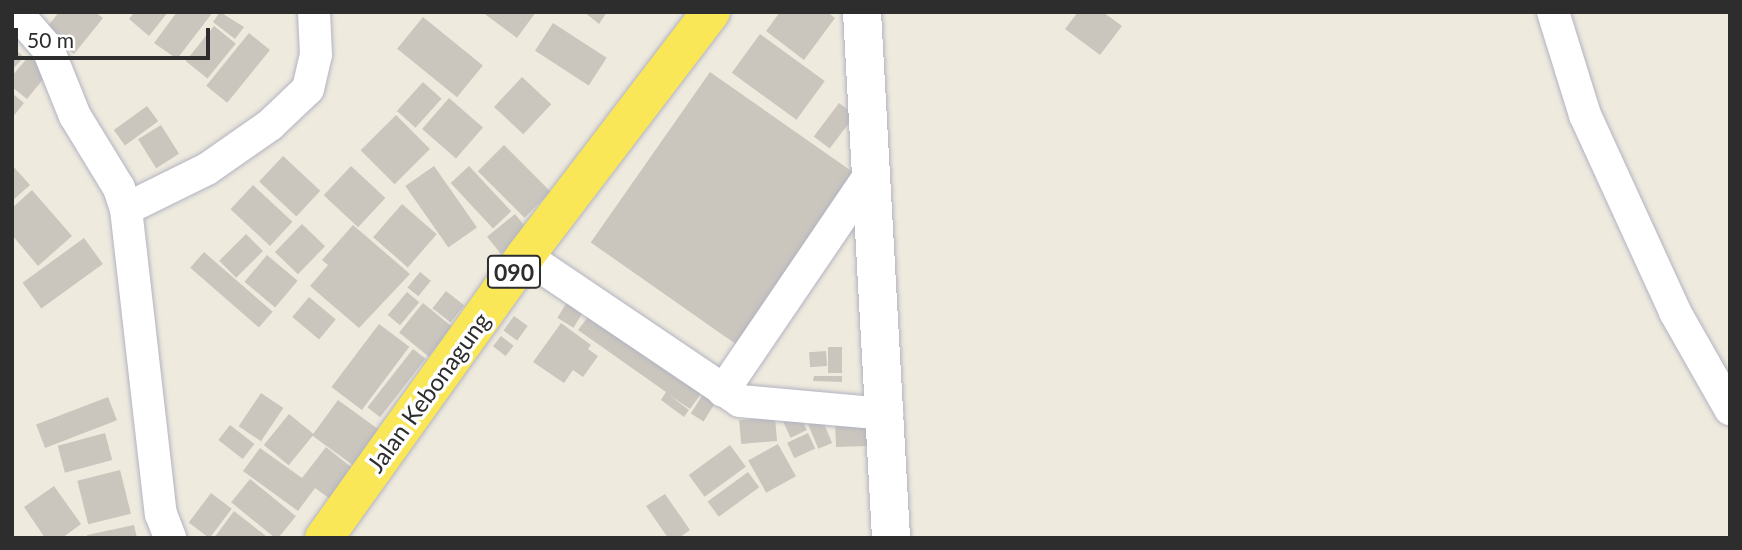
<!DOCTYPE html>
<style>
body{margin:0}
#map{position:relative;width:1742px;height:550px;overflow:hidden;background:#efeade;font-family:Lato,sans-serif}
div>[style]{position:absolute}
[style*='--x']{left:calc(var(--x)*1px);top:calc(var(--y)*1px);width:calc(var(--w)*1px);rotate:calc(var(--a)*1deg)}
.building>*{inset:0;background:#cac6be;transform-origin:0 0}
.roads{filter:drop-shadow(0 0 2px #b2b3c1) drop-shadow(0 0 2px #b2b3c1)}
.street>*{height:32px;margin:-16px;padding:0 16px;transform-origin:16px;border-radius:16px;background:#fff}
.secondary>*{height:38px;margin:-19px;padding:0 19px;transform-origin:19px;border-radius:19px;background:#fff}
.primary>*{height:38px;margin:-19px;padding:0 19px;transform-origin:19px;border-radius:19px;background:#fae758}
span{translate:-50% -50%;white-space:nowrap;text-align:center;line-height:1.15;-webkit-text-stroke:7px #fff;paint-order:stroke}
.shield-label span{padding:2px 5px;background:#fff;border:2px solid;border-radius:5px;-webkit-text-stroke-width:0}
.shield-label{font-size:23px;color:#2d2d2d;font-weight:700}
.street-label{font-size:24px;color:#2d2d2d}
.frame{position:absolute;inset:0;border:14px solid #2d2d2d;pointer-events:none}
.scale{position:absolute;left:14px;top:28px;width:196px;height:32px;box-sizing:border-box;border:4px solid #2d2d2d;border-top:0;padding-left:9px;font-size:21px;line-height:24px;white-space:nowrap;color:#2d2d2d;-webkit-text-stroke:5px #fff;paint-order:stroke}
</style>
<div id="map">
<div class="building">
<i style="clip-path:polygon(59px 12px,95px 12px,103px 18px,74px 54px,44px 31px)"></i>
<i style="clip-path:polygon(134px 12px,168px 12px,149px 36px,129px 19px)"></i>
<i style="clip-path:polygon(177px 12px,213px 12px,177px 59px,154px 43px)"></i>
<i style="clip-path:polygon(220px 12px,244px 27px,235px 39px,213px 22px)"></i>
<i style="clip-path:polygon(482px 12px,536px 12px,517px 38px)"></i>
<i style="clip-path:polygon(584px 12px,607px 12px,599px 24px)"></i>
<i style="clip-path:polygon(780px 12px,827px 12px,835px 18px,804px 60px,766px 31px)"></i>
<i style="clip-path:polygon(1078px 12px,1103px 12px,1122px 26px,1100px 55px,1065px 29px)"></i>
<i style="left:423px;top:17px;width:77px;height:41px;rotate:39deg"></i>
<i style="left:553px;top:23px;width:64px;height:33px;rotate:33deg"></i>
<i style="left:214px;top:26px;width:28px;height:45px;rotate:39deg"></i>
<i style="left:249px;top:33px;width:27px;height:68px;rotate:39deg"></i>
<i style="left:760px;top:34px;width:80px;height:48px;rotate:36deg"></i>
<i style="clip-path:polygon(12px 47px,24px 57px,12px 70px)"></i>
<i style="clip-path:polygon(29px 56px,49px 72px,27px 99px,12px 87px,12px 76px)"></i>
<i style="left:710px;top:72px;width:177px;height:208px;rotate:35deg"></i>
<i style="left:522px;top:77px;width:40px;height:41px;rotate:43deg"></i>
<i style="left:423px;top:82px;width:25px;height:39px;rotate:42deg"></i>
<i style="clip-path:polygon(12px 93px,24px 103px,12px 118px)"></i>
<i style="left:449px;top:98px;width:45px;height:41px;rotate:41deg"></i>
<i style="left:839px;top:103px;width:20px;height:42px;rotate:37deg"></i>
<i style="left:147px;top:106px;width:19px;height:41px;rotate:54deg"></i>
<i style="left:396px;top:115px;width:48px;height:50px;rotate:45deg"></i>
<i style="left:161px;top:125px;width:34px;height:27px;rotate:58deg"></i>
<i style="left:504px;top:145px;width:66px;height:37px;rotate:45deg"></i>
<i style="left:283px;top:156px;width:51px;height:35px;rotate:43deg"></i>
<i style="clip-path:polygon(12px 165px,30px 185px,12px 201px)"></i>
<i style="left:351px;top:166px;width:47px;height:40px;rotate:43deg"></i>
<i style="left:434px;top:166px;width:75px;height:35px;rotate:55deg"></i>
<i style="left:469px;top:166px;width:62px;height:25px;rotate:47deg"></i>
<i style="left:253px;top:185px;width:54px;height:33px;rotate:43deg"></i>
<i style="clip-path:polygon(32px 190px,72px 236px,38px 266px,12px 235px,12px 208px)"></i>
<i style="left:402px;top:204px;width:46px;height:44px;rotate:41deg"></i>
<i style="left:515px;top:214px;width:22px;height:36px;rotate:51deg"></i>
<i style="left:302px;top:224px;width:32px;height:39px;rotate:44deg"></i>
<i style="clip-path:polygon(353px 225px,410px 274px,359px 328px,310px 286px,328px 265px,322px 260px)"></i>
<i style="left:246px;top:234px;width:24px;height:38px;rotate:45deg"></i>
<i style="left:84px;top:238px;width:32px;height:76px;rotate:54deg"></i>
<i style="left:204px;top:252px;width:91px;height:21px;rotate:41deg"></i>
<i style="left:267px;top:255px;width:40px;height:35px;rotate:40deg"></i>
<i style="left:420px;top:272px;width:14px;height:20px;rotate:39deg"></i>
<i style="left:446px;top:291px;width:23px;height:22px;rotate:38deg"></i>
<i style="left:407px;top:292px;width:16px;height:30px;rotate:40deg"></i>
<i style="left:309px;top:297px;width:35px;height:26px;rotate:40deg"></i>
<i style="left:569px;top:299px;width:19px;height:22px;rotate:32deg"></i>
<i style="left:423px;top:303px;width:38px;height:38px;rotate:39deg"></i>
<i style="clip-path:polygon(591px 313px,703px 391px,690px 409px,669px 395px,689px 410px,684px 417px,661px 400px,666px 392px,578px 330px)"></i>
<i style="left:514px;top:316px;width:17px;height:18px;rotate:36deg"></i>
<i style="clip-path:polygon(561px 323px,591px 345px,588px 349px,598px 356px,583px 377px,573px 370px,564px 383px,533px 362px)"></i>
<i style="left:379px;top:324px;width:38px;height:79px;rotate:37deg"></i>
<i style="left:501px;top:336px;width:16px;height:13px;rotate:38deg"></i>
<i style="left:828px;top:347px;width:14px;height:26px"></i>
<i style="left:413px;top:349px;width:16px;height:74px;rotate:38deg"></i>
<i style="left:826px;top:351px;width:15px;height:17px;rotate:86deg"></i>
<i style="clip-path:polygon(814px 376px,842px 376px,842px 382px,813px 381px)"></i>
<i style="left:261px;top:393px;width:27px;height:40px;rotate:34deg"></i>
<i style="left:703px;top:394px;width:15px;height:23px;rotate:32deg"></i>
<i style="left:108px;top:397px;width:25px;height:77px;rotate:69deg"></i>
<i style="left:338px;top:400px;width:60px;height:44px;rotate:36deg"></i>
<i style="left:798px;top:411px;width:21px;height:18px;rotate:65deg"></i>
<i style="left:289px;top:414px;width:32px;height:40px;rotate:39deg"></i>
<i style="left:775px;top:417px;width:24px;height:36px;rotate:85deg"></i>
<i style="left:866px;top:418px;width:28px;height:31px;rotate:88deg"></i>
<i style="left:822px;top:419px;width:26px;height:15px;rotate:67deg"></i>
<i style="left:230px;top:425px;width:31px;height:19px;rotate:38deg"></i>
<i style="left:105px;top:433px;width:28px;height:49px;rotate:75deg"></i>
<i style="left:808px;top:433px;width:17px;height:23px;rotate:65deg"></i>
<i style="left:778px;top:444px;width:37px;height:34px;rotate:61deg"></i>
<i style="left:730px;top:445px;width:27px;height:51px;rotate:54deg"></i>
<i style="clip-path:polygon(326px 447px,356px 471px,333px 501px,315px 488px,298px 511px,243px 471px,260px 448px,302px 478px)"></i>
<i style="left:120px;top:470px;width:45px;height:44px;rotate:76deg"></i>
<i style="left:748px;top:472px;width:19px;height:50px;rotate:54deg"></i>
<i style="left:250px;top:479px;width:59px;height:30px;rotate:39deg"></i>
<i style="clip-path:polygon(54px 486px,81px 524px,62px 538px,45px 538px,24px 507px)"></i>
<i style="left:211px;top:493px;width:26px;height:37px;rotate:37deg"></i>
<i style="clip-path:polygon(665px 494px,690px 530px,679px 538px,668px 538px,646px 506px)"></i>
<i style="clip-path:polygon(234px 511px,266px 536px,265px 538px,214px 538px)"></i>
<i style="clip-path:polygon(134px 525px,137px 538px,88px 538px,87px 535px)"></i>
</div>
<div class="roads">
<div class="street">
<i style="--x:16;--y:12;--w:49;--a:49.1"></i>
<i style="--x:48;--y:49;--w:72;--a:68.1"></i>
<i style="--x:75;--y:116;--w:84;--a:58.6"></i>
<i style="--x:119;--y:188;--w:22;--a:72"></i>
<i style="--x:126;--y:209;--w:90;--a:-26.3"></i>
<i style="--x:207;--y:169;--w:77;--a:-34.9"></i>
<i style="--x:270;--y:125;--w:52;--a:-43.5"></i>
<i style="--x:308;--y:89;--w:35;--a:-77"></i>
<i style="--x:316;--y:55;--w:43;--a:-92.7"></i>
<i style="--x:1553;--y:12;--w:108;--a:72.7"></i>
<i style="--x:1585;--y:115;--w:217;--a:65.4"></i>
<i style="--x:1675;--y:312;--w:112;--a:60.4"></i>
<i style="--x:126;--y:209;--w:307;--a:83.5"></i>
<i style="--x:161;--y:514;--w:26;--a:69"></i>
<i style="--x:525;--y:256;--w:259;--a:34"></i>
<i style="--x:740;--y:401;--w:148;--a:5.1"></i>
<i style="--x:723;--y:391;--w:265;--a:-55.8"></i>
</div>
<div class="secondary">
<i style="--x:862;--y:12;--w:527;--a:86.84"></i>
</div>
<div class="primary">
<i style="--x:324;--y:538;--w:346;--a:-54.5"></i>
<i style="--x:525;--y:256;--w:307;--a:-52.7"></i>
</div>
</div>
<div class="shield-label">
<span style="left:514px;top:272px">090</span>
</div>
<div class="street-label">
<span style="left:428px;top:392px;rotate:-54deg">Jalan Kebonagung</span>
</div>
<div class="frame"></div>
<div class="scale">50 m</div>
</div>
